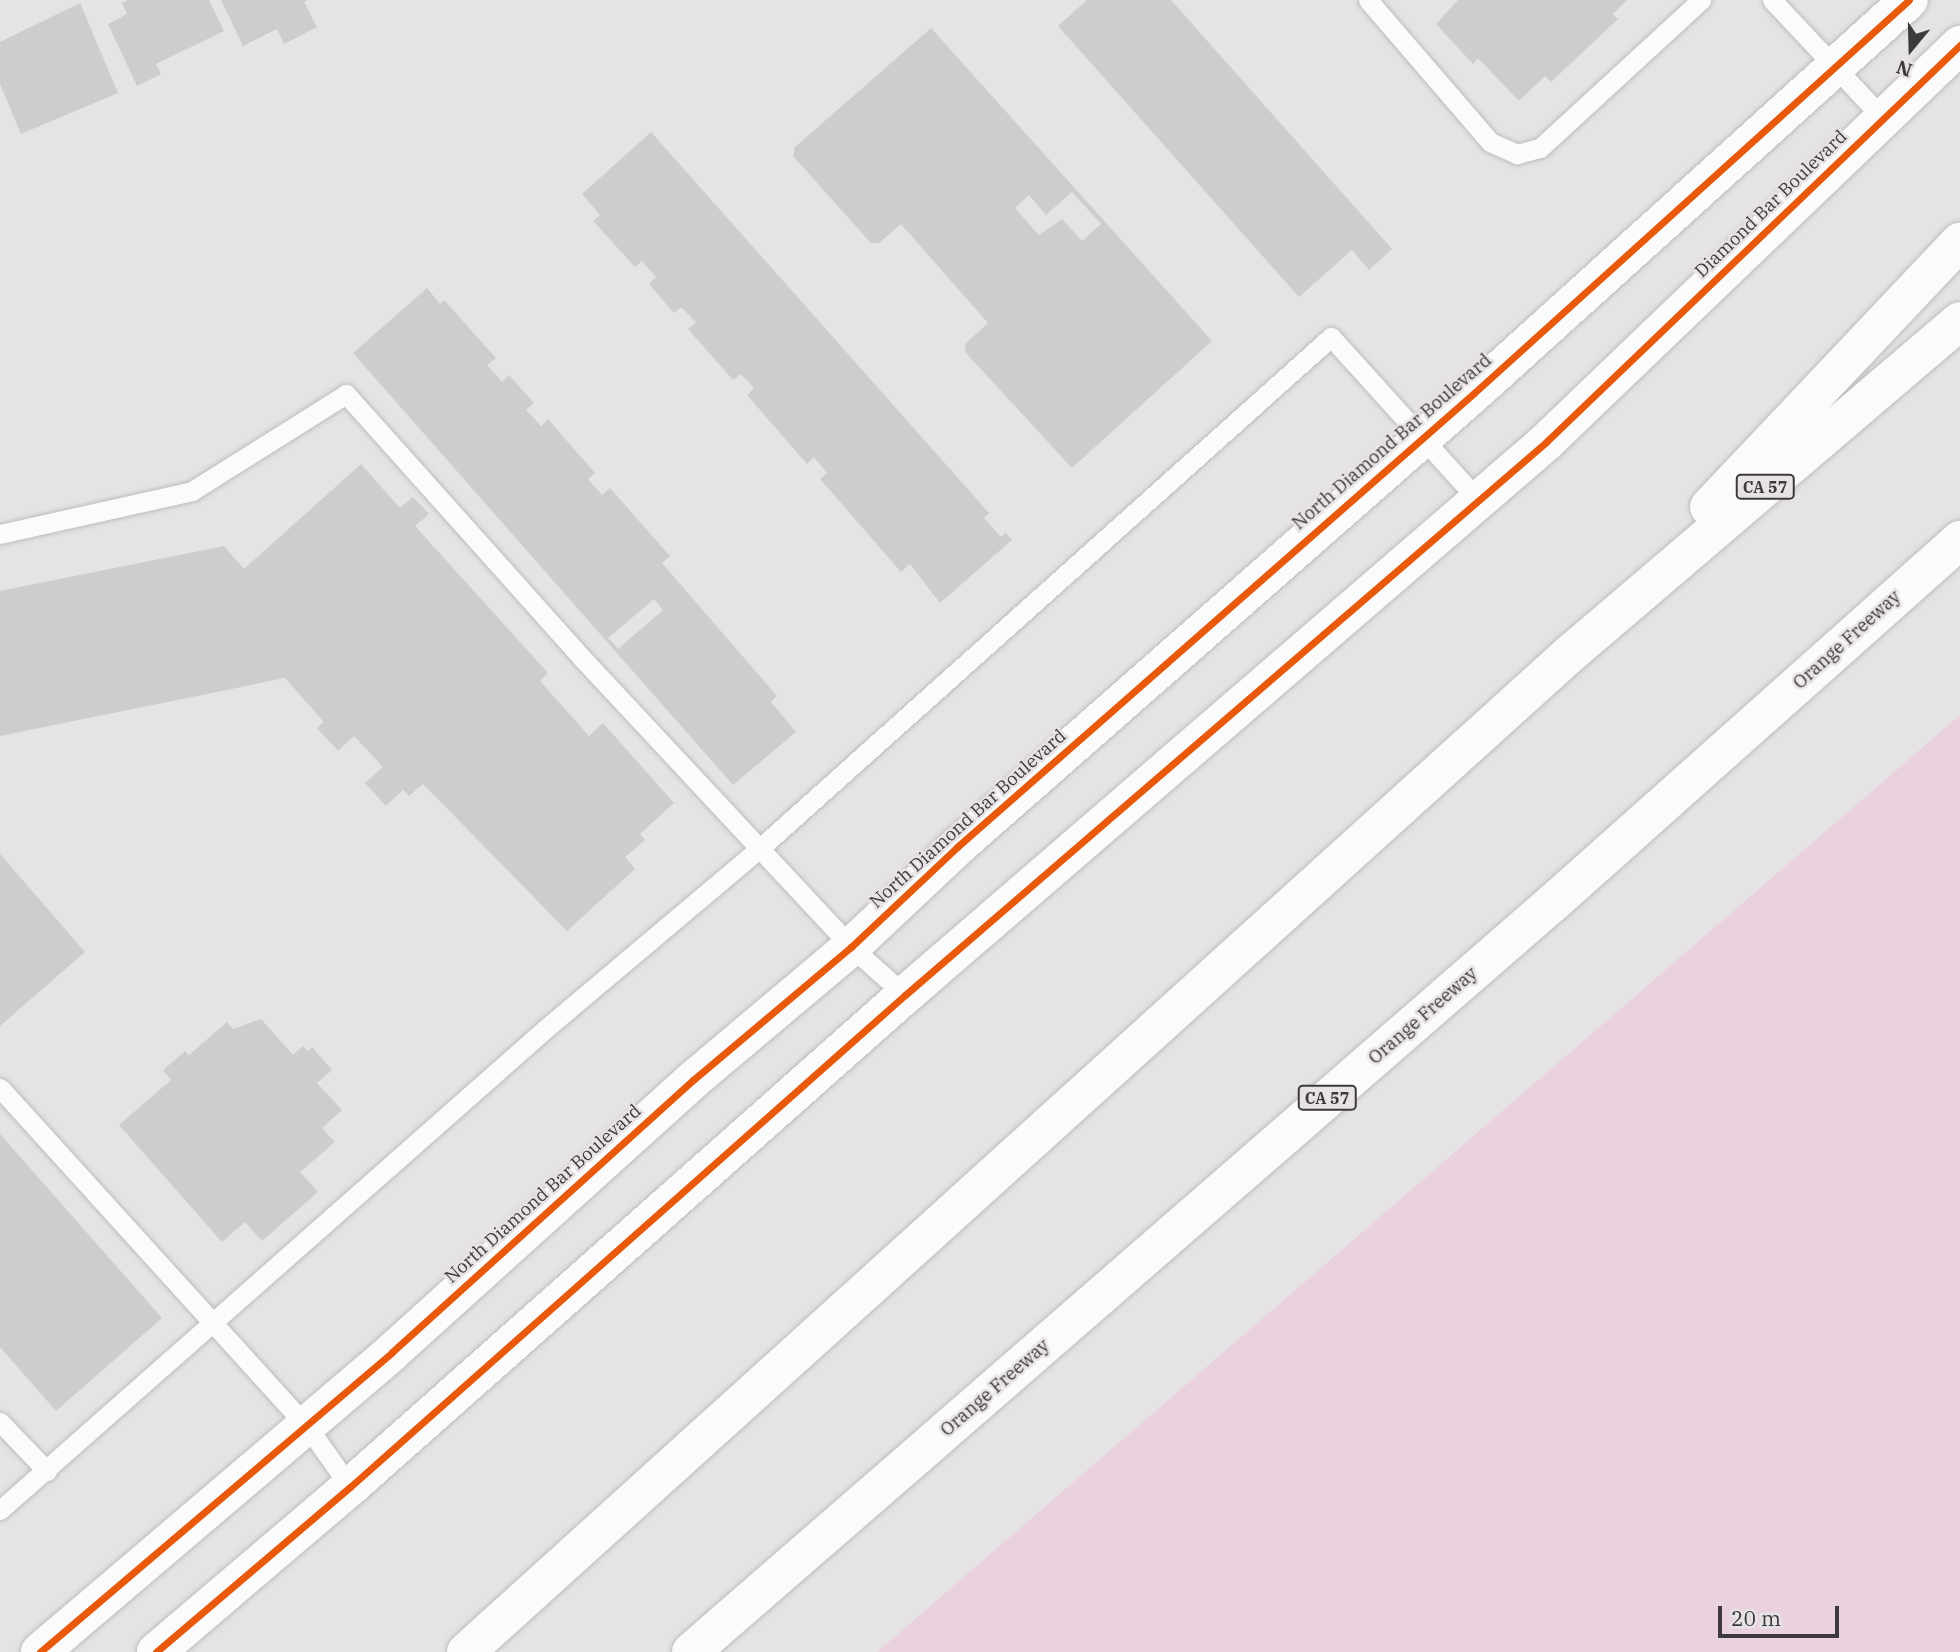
<!DOCTYPE html>
<style>
body{margin:0}
#map{position:relative;width:1960px;height:1652px;overflow:hidden;background:#e6e3e5;font-family:"IBM Plex Serif",serif}
div>[style]{position:absolute}
[style*='--x']{left:calc(var(--x)*1px);top:calc(var(--y)*1px);width:calc(var(--w)*1px);rotate:calc(var(--a)*1deg)}
.green>*{inset:0;background:#ead1e0}
.building>*{inset:0;background:#cecccd}
.roads{filter:drop-shadow(0 0 2px #bebcbd) drop-shadow(0 0 2px #bebcbd)}
.service>*{height:19px;margin:-9.5px;padding:0 9.5px;transform-origin:9.5px;border-radius:9.5px;background:#fbfbfb}
.secondary>*{height:38px;margin:-19px;padding:0 19px;transform-origin:19px;border-radius:19px;background:#fbfbfb}
.motorway>*{height:38px;margin:-19px;padding:0 19px;transform-origin:19px;border-radius:19px;background:#fbfbfb}
.cycleway>*{height:7px;margin:-3.5px;padding:0 3.5px;transform-origin:3.5px;border-radius:3.5px;background:#e8590c}
span{translate:-50% -50%;white-space:nowrap;text-align:center;line-height:1.15;-webkit-text-stroke:5px #e7e2e5;paint-order:stroke}
.shield-label span{padding:2px 5px;background:#e7e2e5;border:2px solid;border-radius:5px;-webkit-text-stroke-width:0}
.shield-label{font-size:16px;color:#3c3a3b;font-weight:700}
.street-label{font-size:18px;color:#3c3a3b}
.north{position:absolute;left:1876px;top:14px;width:70px;height:70px;-webkit-text-stroke:5px #e7e2e5;paint-order:stroke;rotate:199deg;font-size:19px;font-weight:700;line-height:28px;text-align:center;color:#3c3a3b}
.north::after{content:'';display:block;margin:auto;width:24px;height:32px;background:#3c3a3b;clip-path:polygon(50% 0,100% 100%,50% 72%,0 100%)}
.scale{position:absolute;left:1718px;top:1606px;width:121px;height:32px;box-sizing:border-box;border:4px solid #3c3a3b;border-top:0;padding-left:9px;font-size:21px;line-height:24px;white-space:nowrap;color:#3c3a3b;-webkit-text-stroke:5px #e7e2e5;paint-order:stroke}
</style>
<div id="map">
<div class="green">
<i style="clip-path:polygon(1960px 715px,1960px 1652px,877px 1652px)"></i>
</div>
<div class="building">
<i style="clip-path:polygon(128px 0,209px 0,224px 31px,156px 64px,161px 74px,137px 86px,108px 24px,127px 14px,122px 3px)"></i>
<i style="clip-path:polygon(221px 0,308px 0,304px 2px,317px 27px,284px 44px,277px 29px,243px 46px)"></i>
<i style="clip-path:polygon(1087px 0,1171px 0,1392px 249px,1369px 270px,1352px 250px,1299px 297px,1058px 26px)"></i>
<i style="clip-path:polygon(1458px 0,1627px 0,1613px 14px,1618px 19px,1551px 82px,1545px 76px,1519px 101px,1478px 58px,1473px 64px,1436px 24px)"></i>
<i style="clip-path:polygon(80px 3px,118px 93px,21px 134px,0 84px,0 42px)"></i>
<i style="clip-path:polygon(evenodd,931px 28px,1212px 341px,1072px 468px,966px 353px,965px 344px,988px 323px,901px 224px,879px 243px,871px 243px,793px 156px,795px 147px,931px 28px,1072px 192px,1101px 224px,1082px 241px,1062px 219px,1039px 235px,1015px 208px,1029px 195px,1046px 215px,1072px 192px)"></i>
<i style="clip-path:polygon(651px 132px,989px 513px,984px 518px,1001px 537px,1006px 533px,1012px 540px,940px 603px,910px 564px,901px 572px,820px 479px,827px 473px,814px 457px,807px 464px,747px 395px,754px 388px,741px 374px,733px 380px,688px 329px,696px 322px,681px 307px,674px 313px,649px 284px,656px 277px,642px 261px,635px 267px,593px 221px,600px 215px,582px 194px)"></i>
<i style="clip-path:polygon(evenodd,427px 288px,440px 304px,444px 300px,496px 358px,487px 365px,502px 382px,509px 375px,534px 403px,526px 410px,541px 426px,548px 419px,595px 473px,588px 479px,602px 495px,610px 488px,670px 556px,662px 563px,777px 696px,771px 702px,796px 732px,733px 785px,353px 353px,427px 288px,654px 599px,663px 610px,618px 649px,608px 638px,654px 599px)"></i>
<i style="clip-path:polygon(361px 464px,400px 508px,413px 497px,429px 514px,415px 526px,548px 673px,540px 681px,589px 736px,603px 723px,674px 803px,640px 834px,645px 840px,625px 857px,635px 869px,567px 931px,423px 784px,409px 796px,403px 790px,386px 806px,365px 783px,383px 767px,354px 736px,338px 751px,317px 728px,324px 722px,285px 678px,0 736px,0 591px,224px 546px,244px 569px)"></i>
<i style="clip-path:polygon(0 854px,85px 952px,0 1026px)"></i>
<i style="clip-path:polygon(261px 1019px,293px 1055px,303px 1046px,308px 1051px,312px 1047px,332px 1070px,317px 1083px,342px 1110px,322px 1128px,335px 1142px,300px 1172px,318px 1192px,262px 1241px,245px 1222px,222px 1242px,119px 1125px,171px 1080px,163px 1070px,185px 1051px,189px 1055px,227px 1022px,233px 1029px)"></i>
<i style="clip-path:polygon(0 1134px,162px 1318px,56px 1411px,0 1347px)"></i>
</div>
<div class="roads">
<div class="service">
<i style="--x:1368;--y:0;--w:187;--a:49.3"></i>
<i style="--x:1490;--y:142;--w:30;--a:24"></i>
<i style="--x:1517;--y:154;--w:24;--a:-15"></i>
<i style="--x:1540;--y:148;--w:219;--a:-42.6"></i>
<i style="--x:1772;--y:0;--w:162;--a:46.8"></i>
<i style="--x:0;--y:534;--w:197;--a:-12.6"></i>
<i style="--x:192;--y:491;--w:182;--a:-32.2"></i>
<i style="--x:346;--y:394;--w:353;--a:48.2"></i>
<i style="--x:581;--y:657;--w:396;--a:47"></i>
<i style="--x:851;--y:947;--w:72;--a:41.6"></i>
<i style="--x:0;--y:1088;--w:457;--a:47.8"></i>
<i style="--x:307;--y:1426;--w:75;--a:54.8"></i>
<i style="--x:0;--y:1422;--w:68;--a:46.2"></i>
<i style="--x:0;--y:1510;--w:725;--a:-41.42"></i>
<i style="--x:544;--y:1030;--w:282;--a:-40.1"></i>
<i style="--x:760;--y:848;--w:766;--a:-41.83"></i>
<i style="--x:1331;--y:337;--w:221;--a:47.9"></i>
</div>
<div class="secondary">
<i style="--x:40;--y:1652;--w:462;--a:-40.4"></i>
<i style="--x:392;--y:1352;--w:406;--a:-42.1"></i>
<i style="--x:693;--y:1080;--w:207;--a:-40.1"></i>
<i style="--x:851;--y:947;--w:146;--a:-43.3"></i>
<i style="--x:957;--y:847;--w:688;--a:-41.29"></i>
<i style="--x:1474;--y:393;--w:586;--a:-42.1"></i>
<i style="--x:156;--y:1652;--w:255;--a:-40.4"></i>
<i style="--x:350;--y:1487;--w:742;--a:-41.56"></i>
<i style="--x:905;--y:995;--w:847;--a:-40.78"></i>
<i style="--x:1546;--y:442;--w:574;--a:-43.8"></i>
</div>
<div class="motorway">
<i style="--x:1709;--y:507;--w:365;--a:-46.6"></i>
<i style="--x:466;--y:1652;--w:1490;--a:-42.12"></i>
<i style="--x:1571;--y:653;--w:511;--a:-40.48"></i>
<i style="--x:691;--y:1652;--w:1145;--a:-41"></i>
<i style="--x:1555;--y:901;--w:543;--a:-41.71"></i>
</div>
</div>
<div class="cycleway">
<i style="--x:40;--y:1652;--w:462;--a:-40.4"></i>
<i style="--x:392;--y:1352;--w:406;--a:-42.1"></i>
<i style="--x:693;--y:1080;--w:207;--a:-40.1"></i>
<i style="--x:851;--y:947;--w:146;--a:-43.3"></i>
<i style="--x:957;--y:847;--w:688;--a:-41.29"></i>
<i style="--x:1474;--y:393;--w:586;--a:-42.1"></i>
<i style="--x:156;--y:1652;--w:255;--a:-40.4"></i>
<i style="--x:350;--y:1487;--w:742;--a:-41.56"></i>
<i style="--x:905;--y:995;--w:847;--a:-40.78"></i>
<i style="--x:1546;--y:442;--w:574;--a:-43.8"></i>
</div>
<div class="shield-label">
<span style="left:1765px;top:487px">CA 57</span>
<span style="left:1327px;top:1098px">CA 57</span>
</div>
<div class="street-label">
<span style="left:1771px;top:204px;rotate:-44deg">Diamond Bar Boulevard</span>
<span style="left:1392px;top:442px;rotate:-41deg">North Diamond Bar Boulevard</span>
<span style="left:1847px;top:640px;rotate:-42deg">Orange Freeway</span>
<span style="left:968px;top:819px;rotate:-42deg">North Diamond Bar Boulevard</span>
<span style="left:1423px;top:1016px;rotate:-41deg">Orange Freeway</span>
<span style="left:543px;top:1194px;rotate:-42deg">North Diamond Bar Boulevard</span>
<span style="left:995px;top:1388px;rotate:-41deg">Orange Freeway</span>
</div>
<div class="north">N</div>
<div class="scale">20 m</div>
</div>
